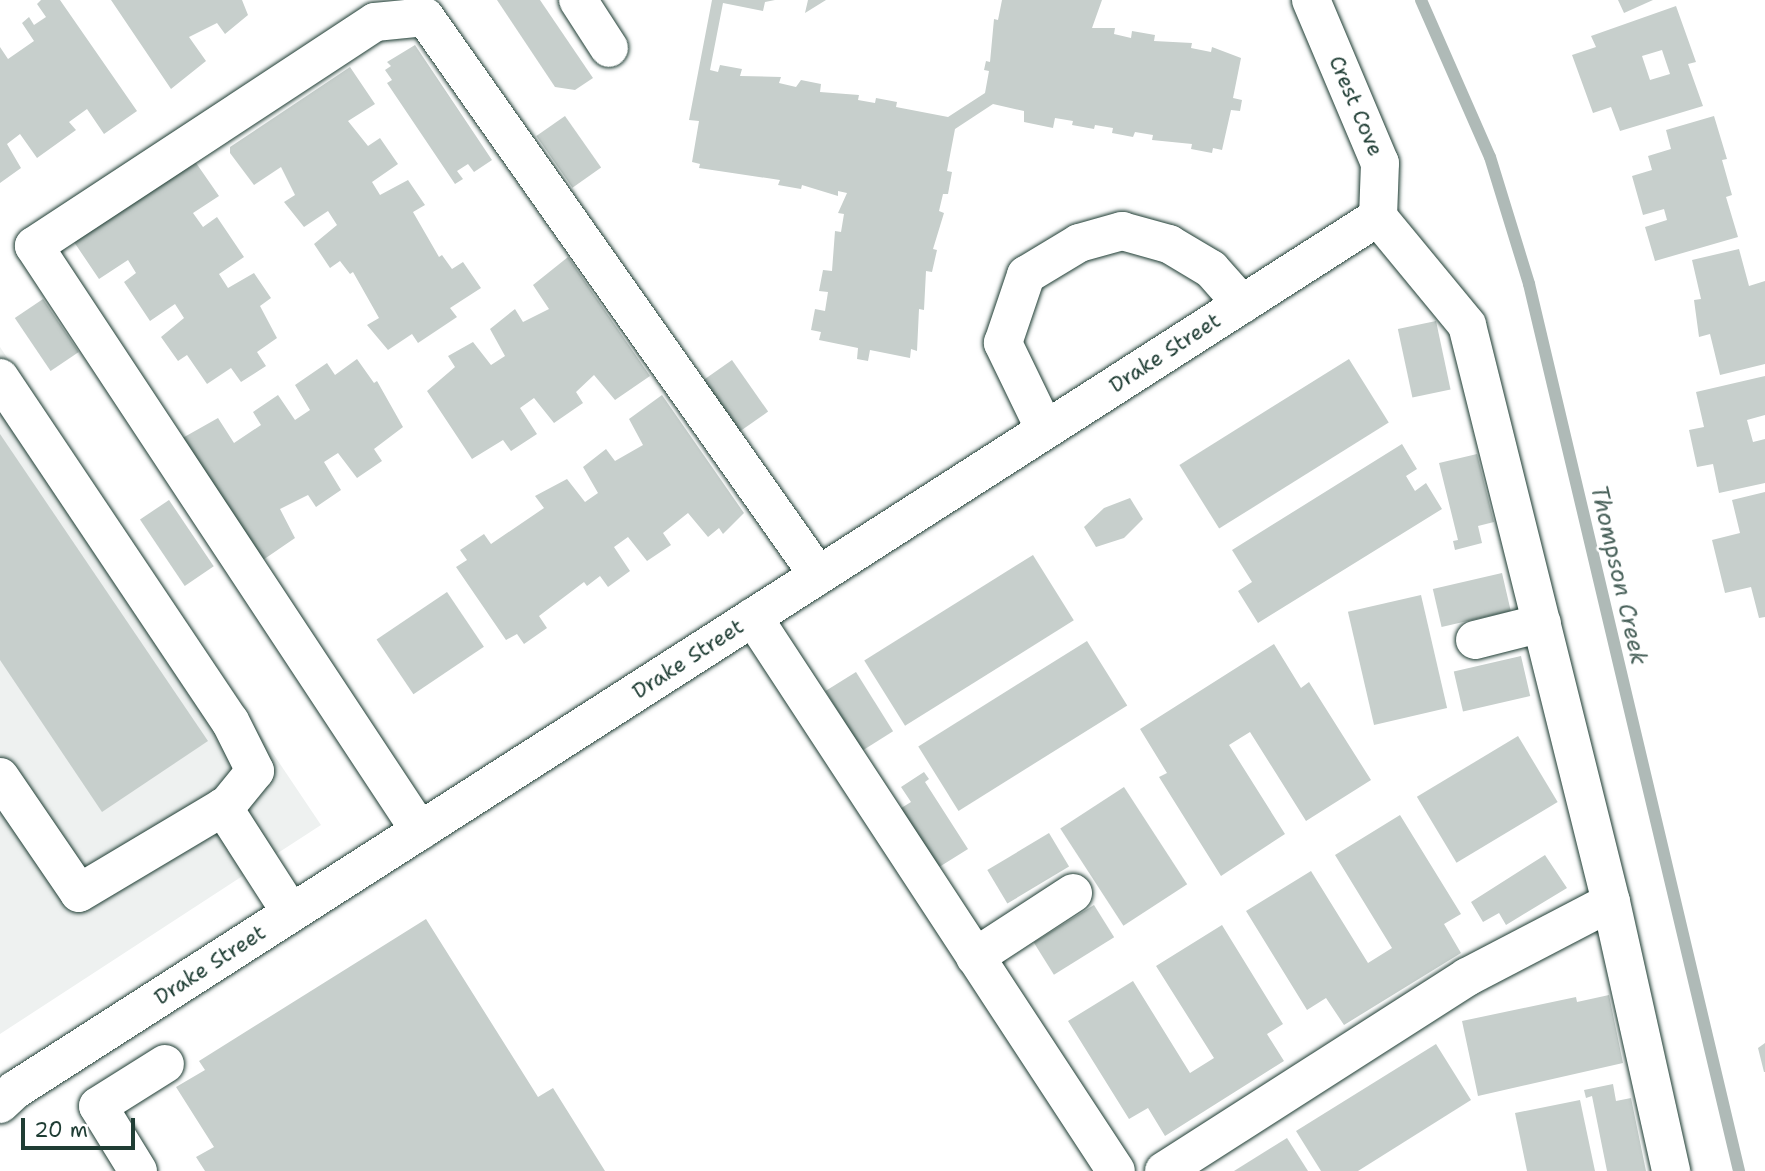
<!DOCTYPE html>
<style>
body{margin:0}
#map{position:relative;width:1765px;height:1171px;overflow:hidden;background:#fff;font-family:"Shantell Sans",sans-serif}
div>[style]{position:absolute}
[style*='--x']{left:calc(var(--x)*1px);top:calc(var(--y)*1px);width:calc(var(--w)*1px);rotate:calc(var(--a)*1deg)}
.built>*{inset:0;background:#eef1f0}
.stream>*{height:12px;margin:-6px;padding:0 6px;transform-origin:6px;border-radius:6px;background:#afbab7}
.building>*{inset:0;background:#c7cfcc;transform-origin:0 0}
.roads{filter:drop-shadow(0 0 2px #1f3d34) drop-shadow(0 0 2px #1f3d34)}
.minor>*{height:38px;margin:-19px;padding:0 19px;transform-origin:19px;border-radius:19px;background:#fff}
span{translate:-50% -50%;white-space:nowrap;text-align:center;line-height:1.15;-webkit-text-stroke:5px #fff;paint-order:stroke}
.street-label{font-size:21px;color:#1f3d34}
.water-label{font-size:23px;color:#4a625b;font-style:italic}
.scale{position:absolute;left:21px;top:1118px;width:114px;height:32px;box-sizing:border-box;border:4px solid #1f3d34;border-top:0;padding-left:9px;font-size:21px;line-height:24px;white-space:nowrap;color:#1f3d34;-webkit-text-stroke:5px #fff;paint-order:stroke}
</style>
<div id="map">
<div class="built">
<i style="clip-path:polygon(0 347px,321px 825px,0 1034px)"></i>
</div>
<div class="stream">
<i style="--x:1421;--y:0;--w:171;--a:66.3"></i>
<i style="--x:1490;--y:157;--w:133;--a:72.9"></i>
<i style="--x:1529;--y:284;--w:912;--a:76.68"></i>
</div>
<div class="building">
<i style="clip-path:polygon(41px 0,60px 0,137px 111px,104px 134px,87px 109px,69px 122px,76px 130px,37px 158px,20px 134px,7px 144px,21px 168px,0 183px,0 47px,8px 59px,34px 41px,22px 23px,29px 17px,34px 25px,46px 17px,37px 4px)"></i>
<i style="clip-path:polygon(111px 0,242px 0,248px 15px,225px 34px,217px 23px,189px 37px,206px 61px,171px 89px)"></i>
<i style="clip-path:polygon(497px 0,540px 0,593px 78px,575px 90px,555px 87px)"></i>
<i style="clip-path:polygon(712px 0,775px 0,765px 2px,763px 11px,723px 3px,710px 70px,718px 72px,720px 65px,742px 69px,740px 76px,781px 77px,779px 83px,796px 87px,801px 80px,821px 84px,820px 92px,859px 95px,858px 100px,875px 103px,876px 98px,897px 102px,896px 107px,948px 117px,985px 93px,989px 71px,984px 70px,986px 61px,990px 62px,994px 19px,998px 20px,1002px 0,1102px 0,1092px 28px,1115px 28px,1114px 34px,1131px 38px,1132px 31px,1155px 35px,1154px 41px,1192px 43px,1191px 48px,1211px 52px,1212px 47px,1241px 58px,1233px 98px,1242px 100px,1240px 111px,1231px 110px,1222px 150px,1213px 148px,1212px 153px,1191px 149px,1192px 144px,1152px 140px,1153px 135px,1135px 132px,1133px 137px,1112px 133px,1113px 128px,1095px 125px,1094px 129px,1072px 125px,1073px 121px,1055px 118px,1053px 128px,1024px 122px,1024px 111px,993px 104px,955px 129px,947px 171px,952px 172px,948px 194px,943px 194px,939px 211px,944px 213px,933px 249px,937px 250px,932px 272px,926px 271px,924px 310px,919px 309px,917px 351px,911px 349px,910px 358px,870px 350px,868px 361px,857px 359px,858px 348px,819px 340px,821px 332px,811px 330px,815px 309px,825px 311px,828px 292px,819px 291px,823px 270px,832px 271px,835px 231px,841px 232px,844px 214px,838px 213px,847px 193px,838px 191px,838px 196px,802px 185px,801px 189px,778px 185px,780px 180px,699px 168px,700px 164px,692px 162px,699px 121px,689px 120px)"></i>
<i style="clip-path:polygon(808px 0,826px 0,805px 13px)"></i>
<i style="clip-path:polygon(1618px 0,1653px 0,1624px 13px)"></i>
<i style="clip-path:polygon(evenodd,1676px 6px,1696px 62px,1688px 64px,1703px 106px,1620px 131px,1611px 107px,1593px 113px,1572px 55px,1596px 47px,1591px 36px,1676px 6px,1662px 50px,1670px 74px,1650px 80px,1642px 56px,1662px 50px)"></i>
<i style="clip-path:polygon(415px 45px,492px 160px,474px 172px,468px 164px,457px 171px,463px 179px,455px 184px,387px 83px,392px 80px,385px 70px,391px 66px,387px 62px)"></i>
<i style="clip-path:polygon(350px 67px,375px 104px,348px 121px,368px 146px,380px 138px,398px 164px,372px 182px,380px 195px,408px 180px,425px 205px,413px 212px,439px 257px,442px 255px,452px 269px,463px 262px,481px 288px,450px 308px,457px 317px,418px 343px,412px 334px,388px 350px,367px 325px,379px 318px,353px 272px,350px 274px,340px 261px,330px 268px,314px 244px,337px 225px,328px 211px,304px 227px,284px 202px,295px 195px,281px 167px,254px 185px,230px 153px,230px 147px)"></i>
<i style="left:565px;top:116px;width:63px;height:35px;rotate:55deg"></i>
<i style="clip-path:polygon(1714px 116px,1727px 159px,1722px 160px,1732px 195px,1726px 197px,1738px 237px,1655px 261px,1645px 227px,1667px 220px,1664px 209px,1643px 215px,1632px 176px,1652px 170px,1648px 156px,1671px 149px,1666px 130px)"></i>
<i style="clip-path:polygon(194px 160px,219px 196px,193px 213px,203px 227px,217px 217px,244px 257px,219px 274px,228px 288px,254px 273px,271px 298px,260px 306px,277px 338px,257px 352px,266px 366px,241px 382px,231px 368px,207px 384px,187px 355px,178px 361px,161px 337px,184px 318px,175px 304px,150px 321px,124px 282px,136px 273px,128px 260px,99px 279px,74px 242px)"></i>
<i style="clip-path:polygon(1739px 249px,1749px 286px,1765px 281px,1765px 364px,1720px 375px,1710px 334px,1699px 337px,1694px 300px,1701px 299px,1692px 260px)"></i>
<i style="clip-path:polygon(568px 257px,650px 376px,615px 400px,594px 375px,576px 392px,583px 403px,554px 423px,534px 398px,520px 408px,537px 434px,511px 451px,503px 440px,472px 459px,427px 391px,455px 367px,448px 356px,473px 342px,491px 365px,505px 356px,490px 329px,515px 309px,523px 322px,549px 309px,533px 285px)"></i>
<i style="left:43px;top:299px;width:64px;height:34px;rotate:56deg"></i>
<i style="left:1436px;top:321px;width:70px;height:39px;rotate:78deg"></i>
<i style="clip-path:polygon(357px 359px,374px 383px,377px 381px,403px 427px,374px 449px,382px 461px,357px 478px,338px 453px,324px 462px,341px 490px,316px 507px,308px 495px,280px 509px,295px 538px,260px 562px,179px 440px,218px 418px,234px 443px,261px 425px,253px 412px,278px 395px,295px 420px,310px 410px,295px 385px,327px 363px,335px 375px)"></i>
<i style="left:1349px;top:359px;width:75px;height:200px;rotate:58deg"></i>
<i style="left:732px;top:360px;width:63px;height:36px;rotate:55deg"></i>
<i style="clip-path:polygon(1765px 376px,1765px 415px,1747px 420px,1753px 442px,1765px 439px,1765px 483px,1719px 493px,1713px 464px,1697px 467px,1689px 430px,1704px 427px,1696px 392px)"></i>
<i style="clip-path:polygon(662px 395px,744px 513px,723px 534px,719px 528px,708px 537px,688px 513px,663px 533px,671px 545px,647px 561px,628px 537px,614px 547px,630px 571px,608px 587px,600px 576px,587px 586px,584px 582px,539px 616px,547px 628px,524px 644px,517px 634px,506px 640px,456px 567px,467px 560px,460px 550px,484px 534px,491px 544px,544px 508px,535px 496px,567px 479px,585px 502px,598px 493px,583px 467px,606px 449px,615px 461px,643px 445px,629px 419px)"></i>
<i style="clip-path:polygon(0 434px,208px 741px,102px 812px,0 660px)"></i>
<i style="clip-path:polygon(1402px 444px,1417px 469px,1406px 476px,1415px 491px,1426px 483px,1442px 509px,1258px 623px,1238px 591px,1252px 582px,1232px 550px)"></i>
<i style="clip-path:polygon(1477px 454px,1494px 522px,1478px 526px,1482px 543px,1455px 550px,1453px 541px,1458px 540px,1439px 463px)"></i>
<i style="clip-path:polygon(1765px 492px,1765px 617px,1759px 618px,1751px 587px,1725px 593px,1712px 540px,1740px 533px,1732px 500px)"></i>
<i style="clip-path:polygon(1130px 498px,1143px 519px,1124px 538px,1096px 547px,1084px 527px,1104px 508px)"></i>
<i style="left:169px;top:500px;width:80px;height:35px;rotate:56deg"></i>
<i style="left:1033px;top:555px;width:77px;height:199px;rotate:58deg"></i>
<i style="left:1502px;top:573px;width:39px;height:71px;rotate:77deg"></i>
<i style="left:447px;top:592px;width:66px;height:85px;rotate:56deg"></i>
<i style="left:1421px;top:595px;width:116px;height:75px;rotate:77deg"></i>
<i style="left:1087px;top:641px;width:76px;height:199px;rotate:58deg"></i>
<i style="clip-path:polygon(1274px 644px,1301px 688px,1309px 682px,1371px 780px,1306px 821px,1250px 732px,1229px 745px,1285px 834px,1221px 876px,1159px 777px,1167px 773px,1140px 729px)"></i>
<i style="left:1521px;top:656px;width:41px;height:69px;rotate:77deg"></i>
<i style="left:856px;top:672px;width:70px;height:36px;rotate:58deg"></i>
<i style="left:1518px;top:736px;width:77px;height:118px;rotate:59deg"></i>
<i style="clip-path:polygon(924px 772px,929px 779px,925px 782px,968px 849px,936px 869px,898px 810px,911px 802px,901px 787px)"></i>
<i style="left:1124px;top:787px;width:116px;height:76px;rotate:57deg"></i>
<i style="clip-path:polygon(1400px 815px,1461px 914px,1444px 924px,1461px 953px,1344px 1025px,1326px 998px,1307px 1010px,1246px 911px,1311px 871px,1368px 963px,1392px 948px,1335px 855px)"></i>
<i style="left:1049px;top:833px;width:39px;height:72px;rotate:59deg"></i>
<i style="clip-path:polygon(1545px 855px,1567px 888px,1506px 925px,1499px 913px,1483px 922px,1471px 902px)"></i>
<i style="left:1094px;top:905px;width:38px;height:71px;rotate:58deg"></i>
<i style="clip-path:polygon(426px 919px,538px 1097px,553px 1088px,605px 1171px,205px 1171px,196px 1157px,214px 1147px,176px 1087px,205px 1070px,199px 1061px)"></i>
<i style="clip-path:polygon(1222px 925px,1283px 1024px,1267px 1034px,1284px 1061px,1165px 1136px,1148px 1108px,1129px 1119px,1068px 1021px,1133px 981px,1190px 1073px,1214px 1058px,1156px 966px)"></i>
<i style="clip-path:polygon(1609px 995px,1623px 1063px,1478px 1096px,1462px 1021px,1576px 997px,1577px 1002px)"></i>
<i style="clip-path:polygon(1765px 1043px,1765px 1072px,1764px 1072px,1758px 1048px)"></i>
<i style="clip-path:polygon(1436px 1044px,1471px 1100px,1358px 1171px,1321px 1171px,1296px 1131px)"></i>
<i style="clip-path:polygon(1613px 1084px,1616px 1101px,1631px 1098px,1646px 1171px,1607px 1171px,1592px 1096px,1586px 1098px,1584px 1090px)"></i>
<i style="clip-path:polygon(1580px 1100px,1595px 1171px,1527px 1171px,1515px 1113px)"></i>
<i style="clip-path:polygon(1287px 1138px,1308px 1171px,1234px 1171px)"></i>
</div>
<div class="roads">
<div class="minor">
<i style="--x:578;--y:0;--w:57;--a:57.1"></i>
<i style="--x:1311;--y:0;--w:177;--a:67.1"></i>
<i style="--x:1380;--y:163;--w:54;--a:92.1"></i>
<i style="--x:1378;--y:217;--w:140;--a:50.5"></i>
<i style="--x:1467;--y:325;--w:595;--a:75.99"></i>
<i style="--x:0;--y:378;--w:413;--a:56.2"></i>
<i style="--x:230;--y:721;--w:56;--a:63.4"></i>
<i style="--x:255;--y:771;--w:49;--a:129.2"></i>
<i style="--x:1045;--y:430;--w:97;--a:-115.8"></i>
<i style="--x:1003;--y:343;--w:72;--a:-71.3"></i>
<i style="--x:1026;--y:275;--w:62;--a:-31.1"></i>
<i style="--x:1079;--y:243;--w:45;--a:-15.6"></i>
<i style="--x:1122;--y:231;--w:49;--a:15.5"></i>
<i style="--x:1169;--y:244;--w:49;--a:30.8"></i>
<i style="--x:1211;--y:269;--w:47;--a:48.5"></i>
<i style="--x:753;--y:617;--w:662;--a:56.77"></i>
<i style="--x:1475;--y:640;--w:69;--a:-14.2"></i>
<i style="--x:0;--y:777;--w:140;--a:55.7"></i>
<i style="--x:79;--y:893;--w:168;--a:-30.8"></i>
<i style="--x:223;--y:807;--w:126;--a:57.3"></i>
<i style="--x:420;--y:831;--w:701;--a:-123.42"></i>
<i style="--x:34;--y:246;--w:408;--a:-33.3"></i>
<i style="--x:375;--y:22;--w:50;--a:-5.7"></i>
<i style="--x:425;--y:17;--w:683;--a:54.84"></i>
<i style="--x:975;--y:957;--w:117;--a:-33.1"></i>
<i style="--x:0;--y:1104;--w:21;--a:-43"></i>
<i style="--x:15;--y:1090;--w:1619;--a:-32.64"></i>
<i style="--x:138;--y:1171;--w:76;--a:-121.6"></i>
<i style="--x:98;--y:1106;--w:79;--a:-32.1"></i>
<i style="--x:1164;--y:1171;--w:360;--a:-32.6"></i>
<i style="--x:1467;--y:977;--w:162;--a:-27.5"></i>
<i style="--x:1611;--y:902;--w:276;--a:77.4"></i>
</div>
</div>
<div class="street-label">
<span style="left:1356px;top:106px;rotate:67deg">Crest Cove</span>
<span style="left:1165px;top:353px;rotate:-33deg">Drake Street</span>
<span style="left:688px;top:659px;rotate:-33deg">Drake Street</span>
<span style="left:210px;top:965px;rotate:-33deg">Drake Street</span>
</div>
<div class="water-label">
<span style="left:1619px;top:575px;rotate:77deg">Thompson Creek</span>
</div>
<div class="scale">20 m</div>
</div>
